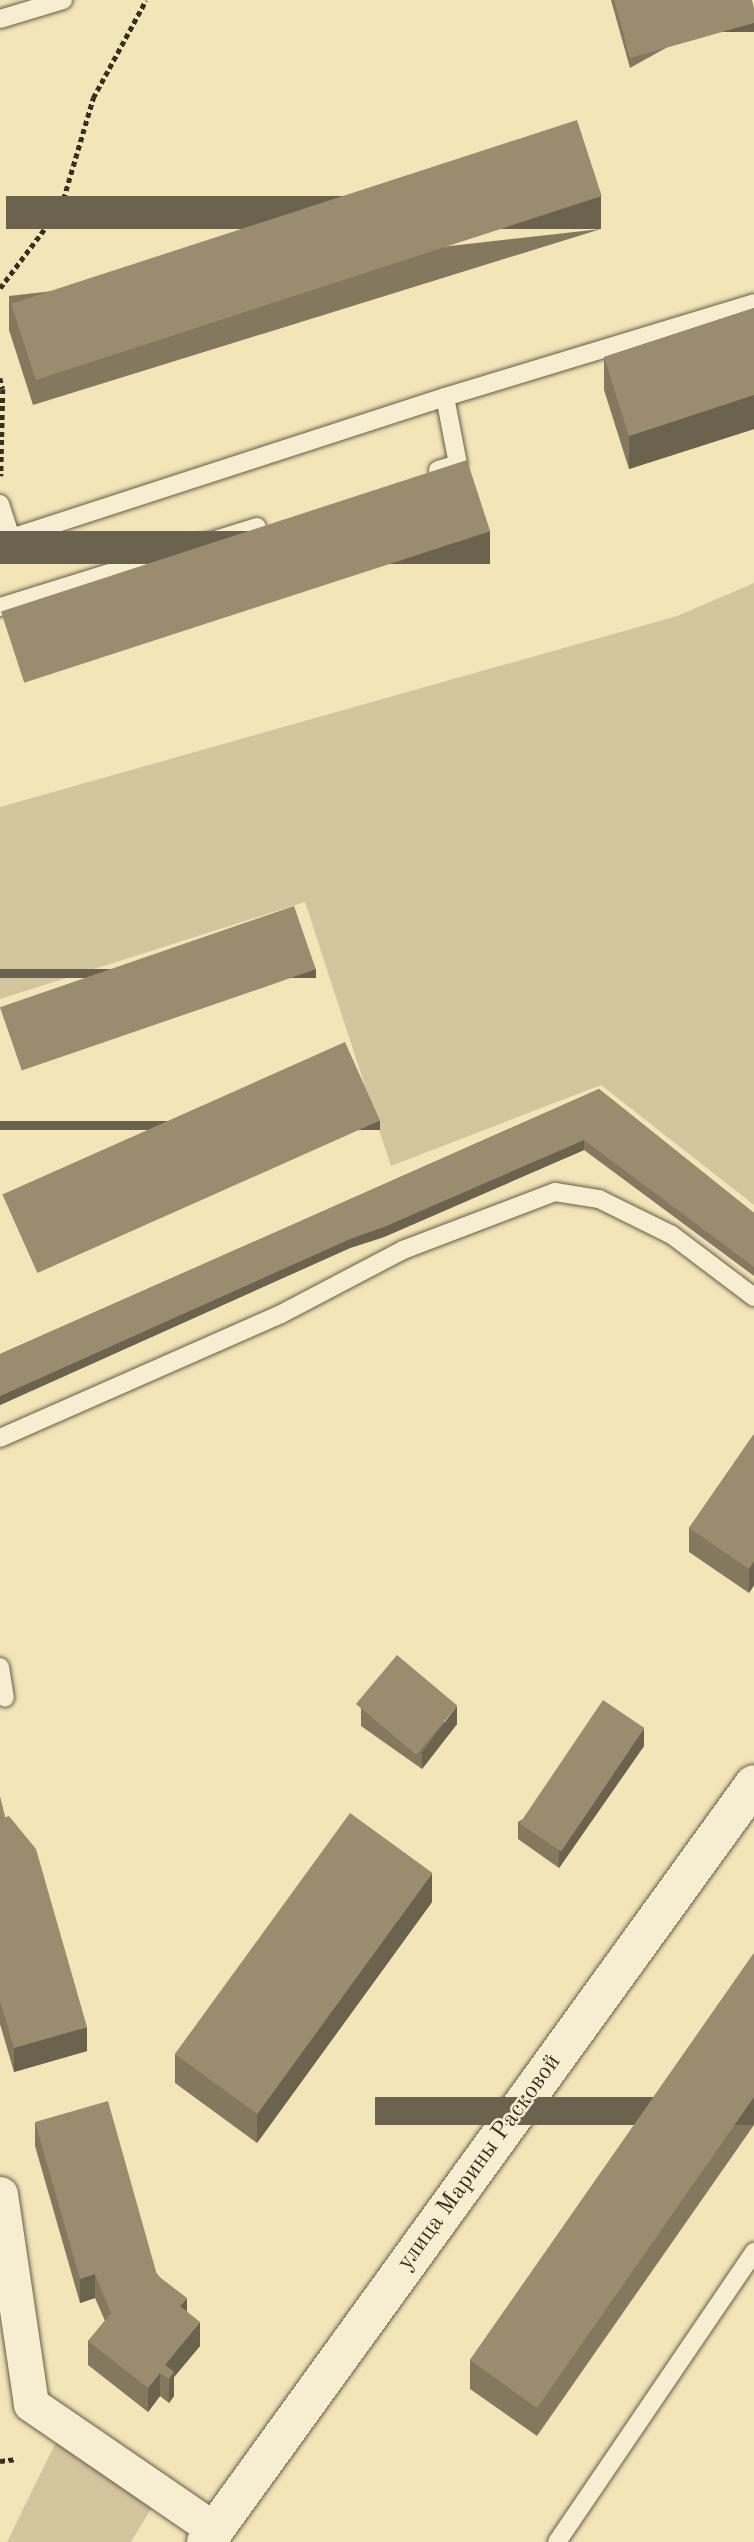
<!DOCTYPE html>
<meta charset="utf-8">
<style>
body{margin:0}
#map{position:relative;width:754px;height:2542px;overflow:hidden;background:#f2e5b8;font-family:"Old Standard TT",serif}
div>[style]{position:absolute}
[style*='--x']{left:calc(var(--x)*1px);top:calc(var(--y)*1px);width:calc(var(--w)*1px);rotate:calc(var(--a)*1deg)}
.green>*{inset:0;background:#d3c69e}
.path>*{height:4.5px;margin-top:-2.25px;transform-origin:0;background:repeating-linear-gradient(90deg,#3a2e20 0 5px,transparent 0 8.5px)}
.roads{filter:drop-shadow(0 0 2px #685c46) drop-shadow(0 0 2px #685c46)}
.service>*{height:18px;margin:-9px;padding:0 9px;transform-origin:9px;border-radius:9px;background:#f7eed1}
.minor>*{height:35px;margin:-17.5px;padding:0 17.5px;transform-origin:17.5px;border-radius:17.5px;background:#f7eed1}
.secondary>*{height:38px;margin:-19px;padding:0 19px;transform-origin:19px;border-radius:19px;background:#f7eed1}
.wall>*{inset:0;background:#84795f}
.shaded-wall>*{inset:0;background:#6c634e;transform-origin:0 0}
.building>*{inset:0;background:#9a8d6f;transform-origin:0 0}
span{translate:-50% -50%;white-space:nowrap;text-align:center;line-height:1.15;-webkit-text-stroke:5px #f7eed1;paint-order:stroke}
.street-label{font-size:24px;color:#3a2e20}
</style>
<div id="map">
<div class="green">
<i style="clip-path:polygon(754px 583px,754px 1205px,601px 1085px,391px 1166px,305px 902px,0 999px,0 807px,677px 616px)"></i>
<i style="clip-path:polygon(56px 2442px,154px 2504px,131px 2542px,7px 2542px)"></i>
</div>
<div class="path">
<i style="--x:0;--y:288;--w:101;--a:-53"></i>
<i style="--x:61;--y:207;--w:114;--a:-73.6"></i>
<i style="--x:93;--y:98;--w:111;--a:-61.6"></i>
<i style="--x:0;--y:378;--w:11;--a:75"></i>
<i style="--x:3;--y:389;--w:87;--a:91.3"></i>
<i style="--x:0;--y:2461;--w:17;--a:-7"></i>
</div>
<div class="roads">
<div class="service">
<i style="--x:0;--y:19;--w:66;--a:-16.8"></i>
<i style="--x:438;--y:470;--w:21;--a:-17"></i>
<i style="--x:458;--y:464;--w:68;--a:-101"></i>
<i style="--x:0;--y:504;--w:36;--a:72"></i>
<i style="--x:11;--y:538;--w:456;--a:-18"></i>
<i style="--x:445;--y:397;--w:323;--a:-16.9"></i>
<i style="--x:0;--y:607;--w:269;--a:-17.3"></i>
<i style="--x:0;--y:1438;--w:307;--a:-23.8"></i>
<i style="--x:281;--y:1314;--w:138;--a:-27.7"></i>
<i style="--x:403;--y:1250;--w:163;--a:-20.9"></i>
<i style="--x:555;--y:1192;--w:45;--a:9"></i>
<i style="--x:599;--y:1199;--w:81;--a:26.3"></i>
<i style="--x:672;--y:1235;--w:103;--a:37.1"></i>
<i style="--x:0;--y:1667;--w:31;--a:81"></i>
<i style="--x:557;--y:2542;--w:351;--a:-55.8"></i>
</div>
<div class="minor">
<i style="--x:0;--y:2194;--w:212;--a:81.6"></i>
<i style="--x:31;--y:2404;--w:223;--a:34.4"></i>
</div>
<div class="secondary">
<i style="--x:206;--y:2542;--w:935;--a:-54.13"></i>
</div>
</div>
<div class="wall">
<i style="clip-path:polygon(611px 0,752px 0,630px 68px)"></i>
<i style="clip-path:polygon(601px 229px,33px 405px,9px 330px,9px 296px)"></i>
<i style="clip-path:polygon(754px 308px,754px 429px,629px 469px,604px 390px,604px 357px)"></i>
<i style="clip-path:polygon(599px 1089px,754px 1213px,754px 1276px,584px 1150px,384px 1237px,350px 1248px,0 1405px,0 1354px)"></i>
<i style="clip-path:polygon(754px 1434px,754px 1585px,749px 1593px,689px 1552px,689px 1528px)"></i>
<i style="clip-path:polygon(361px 1708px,457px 1724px,422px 1769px,361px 1726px)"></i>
<i style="clip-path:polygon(644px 1746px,559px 1868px,518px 1839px,518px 1822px)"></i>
<i style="clip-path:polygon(0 1797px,5px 1817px,87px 2051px,14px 2072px,0 2024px)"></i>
<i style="clip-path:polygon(432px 1902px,257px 2143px,175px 2083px,175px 2054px)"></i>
<i style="clip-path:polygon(754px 1953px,754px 2125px,537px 2436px,470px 2389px,470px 2360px)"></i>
<i style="clip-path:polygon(35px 2122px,187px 2311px,200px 2346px,174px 2377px,174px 2396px,169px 2403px,160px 2396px,148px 2412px,88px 2365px,88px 2341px,105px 2321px,95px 2298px,80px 2303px,35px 2146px)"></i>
</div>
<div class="shaded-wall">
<i style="left:754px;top:23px;width:9px;height:129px;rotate:90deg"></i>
<i style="left:601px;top:196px;width:33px;height:595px;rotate:90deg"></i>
<i style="clip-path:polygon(754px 395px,754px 429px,629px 469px,629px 436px)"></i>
<i style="left:490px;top:531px;width:33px;height:515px;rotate:90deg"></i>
<i style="left:316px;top:969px;width:9px;height:334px;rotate:90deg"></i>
<i style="left:380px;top:1121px;width:9px;height:413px;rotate:90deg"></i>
<i style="clip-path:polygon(584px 1140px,584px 1150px,384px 1237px,350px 1248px,0 1405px,0 1396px,350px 1239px)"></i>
<i style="clip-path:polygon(754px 1561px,754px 1585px,749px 1593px,749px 1569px)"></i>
<i style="clip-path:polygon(457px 1706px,457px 1724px,422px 1769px,422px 1752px)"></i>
<i style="clip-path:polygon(644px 1728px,644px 1746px,559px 1868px,559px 1851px)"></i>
<i style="clip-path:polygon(432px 1873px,432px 1902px,257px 2143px,257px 2114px)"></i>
<i style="clip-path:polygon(87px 2027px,87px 2051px,14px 2072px,14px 2048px)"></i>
<i style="left:754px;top:2097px;width:28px;height:379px;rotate:90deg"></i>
<i style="clip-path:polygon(95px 2274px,95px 2298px,80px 2303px,80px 2279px)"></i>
<i style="clip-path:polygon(187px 2298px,187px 2322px,180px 2306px)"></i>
<i style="clip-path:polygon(200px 2322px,200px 2346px,174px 2377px,174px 2396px,169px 2403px,169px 2379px,165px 2365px)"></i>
<i style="clip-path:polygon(160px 2373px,160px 2396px,148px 2412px,148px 2388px)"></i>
</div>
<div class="building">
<i style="clip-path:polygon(614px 0,752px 0,754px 8px,754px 23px,630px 58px)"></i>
<i style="left:577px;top:120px;width:80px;height:595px;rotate:72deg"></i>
<i style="clip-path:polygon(754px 308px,754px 395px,629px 436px,604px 357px)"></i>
<i style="left:467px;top:460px;width:75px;height:490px;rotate:72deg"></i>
<i style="left:294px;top:906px;width:67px;height:311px;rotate:71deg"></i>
<i style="left:345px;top:1042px;width:86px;height:375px;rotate:66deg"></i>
<i style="clip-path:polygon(599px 1089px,754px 1213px,754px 1267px,584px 1140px,384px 1227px,350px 1239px,0 1396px,0 1354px)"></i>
<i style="clip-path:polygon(754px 1434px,754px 1561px,749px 1569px,689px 1528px)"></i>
<i style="left:397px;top:1655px;width:79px;height:64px;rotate:40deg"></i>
<i style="left:603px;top:1700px;width:50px;height:149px;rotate:34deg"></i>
<i style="clip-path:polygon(0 1797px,5px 1817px,0 1819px)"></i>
<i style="left:350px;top:1813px;width:102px;height:298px;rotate:36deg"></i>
<i style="clip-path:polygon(9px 1816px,36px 1849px,87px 2027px,14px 2048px,0 2001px,0 1819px)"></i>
<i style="clip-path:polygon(754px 1953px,754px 2097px,537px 2408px,470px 2360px)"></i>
<i style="clip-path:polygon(108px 2101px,157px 2275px,187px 2298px,180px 2306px,200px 2322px,165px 2365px,174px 2372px,169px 2379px,160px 2373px,148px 2388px,88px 2341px,111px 2313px,95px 2274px,80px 2279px,35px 2122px)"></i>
</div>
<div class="street-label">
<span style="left:480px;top:2163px;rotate:-54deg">улица Марины Расковой</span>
</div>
</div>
